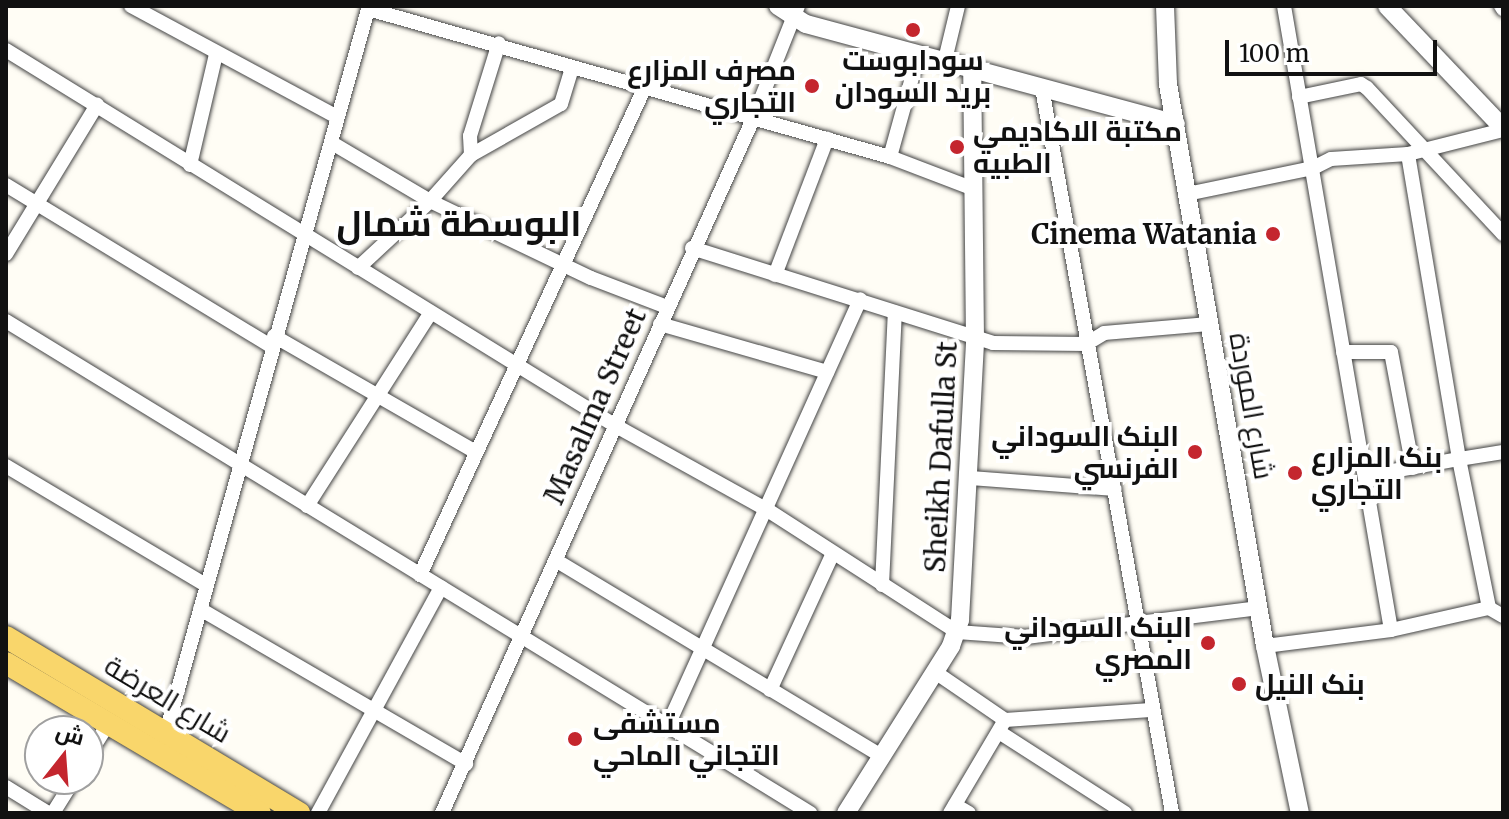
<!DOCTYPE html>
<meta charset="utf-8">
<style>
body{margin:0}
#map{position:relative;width:1509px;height:819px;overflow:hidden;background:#fffdf5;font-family:Merriweather,Cairo,serif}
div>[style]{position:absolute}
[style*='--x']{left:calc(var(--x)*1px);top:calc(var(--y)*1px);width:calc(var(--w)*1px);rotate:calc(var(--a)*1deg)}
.roads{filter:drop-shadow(0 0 2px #444) drop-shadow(0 0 2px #444)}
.minor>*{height:14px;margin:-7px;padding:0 7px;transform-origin:7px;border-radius:7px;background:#fff}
.tertiary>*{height:18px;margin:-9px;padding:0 9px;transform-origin:9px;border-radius:9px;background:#fff}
.primary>*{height:22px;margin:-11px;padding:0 11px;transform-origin:11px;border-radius:11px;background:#f9d66b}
.dots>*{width:22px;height:22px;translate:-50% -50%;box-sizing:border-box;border:4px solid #fff;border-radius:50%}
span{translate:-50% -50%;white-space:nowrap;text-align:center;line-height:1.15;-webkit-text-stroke:8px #fff;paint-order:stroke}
.poi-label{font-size:28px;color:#111;font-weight:700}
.right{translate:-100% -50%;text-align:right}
.left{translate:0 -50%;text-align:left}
.street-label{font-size:28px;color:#111}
.district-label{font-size:36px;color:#111;font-weight:700}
.frame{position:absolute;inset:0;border:8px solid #111;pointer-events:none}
.north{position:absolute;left:24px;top:715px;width:80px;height:80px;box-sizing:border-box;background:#fff;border:2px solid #a0a0a0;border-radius:50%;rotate:17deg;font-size:22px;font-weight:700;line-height:32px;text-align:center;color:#111}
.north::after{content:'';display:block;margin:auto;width:28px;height:36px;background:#c4262e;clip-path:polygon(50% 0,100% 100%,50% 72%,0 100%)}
.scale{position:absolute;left:1225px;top:40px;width:212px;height:36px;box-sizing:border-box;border:4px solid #111;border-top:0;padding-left:10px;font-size:24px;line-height:28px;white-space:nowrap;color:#111;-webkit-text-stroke:6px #fff;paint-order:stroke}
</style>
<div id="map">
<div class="roads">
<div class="minor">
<i style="--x:131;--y:6;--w:234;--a:28.3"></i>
<i style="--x:1284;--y:6;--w:633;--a:80.27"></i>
<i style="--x:1501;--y:6;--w:4;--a:56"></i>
<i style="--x:368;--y:9;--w:543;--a:15.83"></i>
<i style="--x:890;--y:157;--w:87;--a:20.9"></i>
<i style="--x:6;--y:50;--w:717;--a:31.65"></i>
<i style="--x:616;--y:426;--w:171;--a:29"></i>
<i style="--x:766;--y:509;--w:227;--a:32.8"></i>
<i style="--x:957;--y:632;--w:69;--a:4.1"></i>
<i style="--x:1026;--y:637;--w:235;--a:-7.1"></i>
<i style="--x:944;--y:64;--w:60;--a:-76.4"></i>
<i style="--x:1042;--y:88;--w:737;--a:79.83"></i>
<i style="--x:1299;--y:97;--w:63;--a:-11.8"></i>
<i style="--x:1361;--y:84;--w:7;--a:34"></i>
<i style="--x:1367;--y:88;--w:200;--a:47"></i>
<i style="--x:332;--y:143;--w:114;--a:30.6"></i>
<i style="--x:430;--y:201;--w:178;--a:25.6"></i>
<i style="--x:591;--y:278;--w:81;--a:20.9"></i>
<i style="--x:471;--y:155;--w:19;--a:-93"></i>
<i style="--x:470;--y:136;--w:97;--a:-72.7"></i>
<i style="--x:890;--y:157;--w:105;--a:-74.5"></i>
<i style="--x:190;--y:165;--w:114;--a:-76.8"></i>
<i style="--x:6;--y:185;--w:310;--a:31.3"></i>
<i style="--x:1187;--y:194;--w:129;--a:-11.7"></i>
<i style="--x:1313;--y:168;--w:20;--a:-27"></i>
<i style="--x:1331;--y:159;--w:77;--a:-3.7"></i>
<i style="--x:1408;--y:154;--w:98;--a:-14.2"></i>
<i style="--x:692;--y:248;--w:316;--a:17.5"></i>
<i style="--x:993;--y:343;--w:93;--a:0.6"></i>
<i style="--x:1086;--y:344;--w:21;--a:-31"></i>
<i style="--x:1104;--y:333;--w:105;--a:-4.9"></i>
<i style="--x:6;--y:254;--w:175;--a:-58.6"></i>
<i style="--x:358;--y:268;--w:98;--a:-42.9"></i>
<i style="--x:430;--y:201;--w:62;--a:-48.3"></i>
<i style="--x:471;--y:155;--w:103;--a:-29.5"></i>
<i style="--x:561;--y:104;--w:38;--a:-73"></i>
<i style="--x:775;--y:275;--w:146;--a:-69.1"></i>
<i style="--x:6;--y:321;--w:943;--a:31.46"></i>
<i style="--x:660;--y:324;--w:174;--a:16"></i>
<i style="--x:274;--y:336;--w:233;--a:29.9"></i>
<i style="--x:1343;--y:352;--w:48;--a:0"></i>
<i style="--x:1391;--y:352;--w:118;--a:79.3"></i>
<i style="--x:1503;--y:452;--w:45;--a:171"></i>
<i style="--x:1459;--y:459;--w:152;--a:78.6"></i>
<i style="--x:1489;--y:608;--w:16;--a:30"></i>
<i style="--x:6;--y:466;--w:233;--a:30.8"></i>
<i style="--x:1365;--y:476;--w:96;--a:-10.3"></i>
<i style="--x:1459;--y:459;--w:309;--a:-99.5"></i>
<i style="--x:971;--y:478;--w:144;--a:4.4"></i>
<i style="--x:307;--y:506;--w:228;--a:-57.4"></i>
<i style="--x:557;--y:561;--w:379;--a:31"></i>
<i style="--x:420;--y:575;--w:535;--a:-65.25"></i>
<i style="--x:882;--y:585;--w:273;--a:-87.3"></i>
<i style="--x:200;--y:609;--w:308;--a:30.2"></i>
<i style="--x:1265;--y:646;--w:127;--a:-7.2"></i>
<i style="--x:1391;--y:630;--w:100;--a:-12.7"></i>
<i style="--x:935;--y:672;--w:85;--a:34.4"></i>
<i style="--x:770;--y:690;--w:149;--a:-65.3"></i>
<i style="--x:668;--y:725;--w:467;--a:-65.7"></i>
<i style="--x:166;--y:732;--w:754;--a:-74.38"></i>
<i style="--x:999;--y:732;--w:150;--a:32.7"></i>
<i style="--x:88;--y:756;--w:38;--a:-58"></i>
<i style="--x:6;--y:787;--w:49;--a:31.8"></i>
<i style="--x:955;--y:805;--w:16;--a:30"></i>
<i style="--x:53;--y:813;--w:40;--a:-58"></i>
<i style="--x:318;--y:813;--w:257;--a:-61.4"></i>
<i style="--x:442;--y:813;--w:760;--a:-65.86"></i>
<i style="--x:753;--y:119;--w:122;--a:-68.3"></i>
<i style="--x:950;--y:813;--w:108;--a:-59.4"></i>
<i style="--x:1005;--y:720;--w:146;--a:-3.9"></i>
</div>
<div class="tertiary">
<i style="--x:778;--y:6;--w:33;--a:33"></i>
<i style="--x:806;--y:24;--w:383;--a:15.1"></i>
<i style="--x:1165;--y:6;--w:78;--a:87.8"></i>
<i style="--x:1168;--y:84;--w:570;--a:80.21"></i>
<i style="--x:1265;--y:646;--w:171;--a:78.2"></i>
<i style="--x:1387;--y:6;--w:168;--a:46.4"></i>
<i style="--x:846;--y:813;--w:197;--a:-57.8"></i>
<i style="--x:951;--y:646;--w:28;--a:-71"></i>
<i style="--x:960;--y:620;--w:281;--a:-86.9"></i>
<i style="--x:975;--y:339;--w:268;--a:-90.6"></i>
</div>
<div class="primary">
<i style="--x:6;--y:637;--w:342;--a:31"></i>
<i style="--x:6;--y:663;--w:295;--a:30.6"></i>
</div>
</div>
<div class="dots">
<i style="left:913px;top:30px;background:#c4262e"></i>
<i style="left:812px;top:86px;background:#c4262e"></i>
<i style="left:957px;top:147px;background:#c4262e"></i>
<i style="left:1273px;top:234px;background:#c4262e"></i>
<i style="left:1195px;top:452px;background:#c4262e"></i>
<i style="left:1295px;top:473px;background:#c4262e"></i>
<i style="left:1208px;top:643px;background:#c4262e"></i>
<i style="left:1239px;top:684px;background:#c4262e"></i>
<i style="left:575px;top:739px;background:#c4262e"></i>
</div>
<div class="poi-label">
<span style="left:913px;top:76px">سودابوست<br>بريد السودان</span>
<span class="right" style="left:796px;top:86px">مصرف المزارع<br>التجاري</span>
<span class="left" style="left:973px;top:147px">مكتبة الاكاديمي<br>الطبيه</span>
<span class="right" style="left:1257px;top:234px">Cinema Watania</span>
<span class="right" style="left:1179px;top:452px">البنک السوداني<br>الفرنسي</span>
<span class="left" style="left:1311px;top:473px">بنک المزارع<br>التجاري</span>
<span class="right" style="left:1192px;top:643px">البنک السوداني<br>المصري</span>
<span class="left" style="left:1255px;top:684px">بنک النيل</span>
<span class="left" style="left:593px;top:739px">مستشفى<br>التجاني الماحي</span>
</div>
<div class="street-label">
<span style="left:595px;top:406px;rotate:-66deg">Masalma Street</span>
<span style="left:1252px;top:406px;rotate:80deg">شارع الموردة</span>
<span style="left:941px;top:457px;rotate:-87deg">Sheikh Dafulla St</span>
<span style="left:168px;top:699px;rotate:31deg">شارع العرضة</span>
</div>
<div class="district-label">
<span style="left:459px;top:224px">البوسطة شمال</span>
</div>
<div class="frame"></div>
<div class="north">ش</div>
<div class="scale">100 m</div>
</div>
